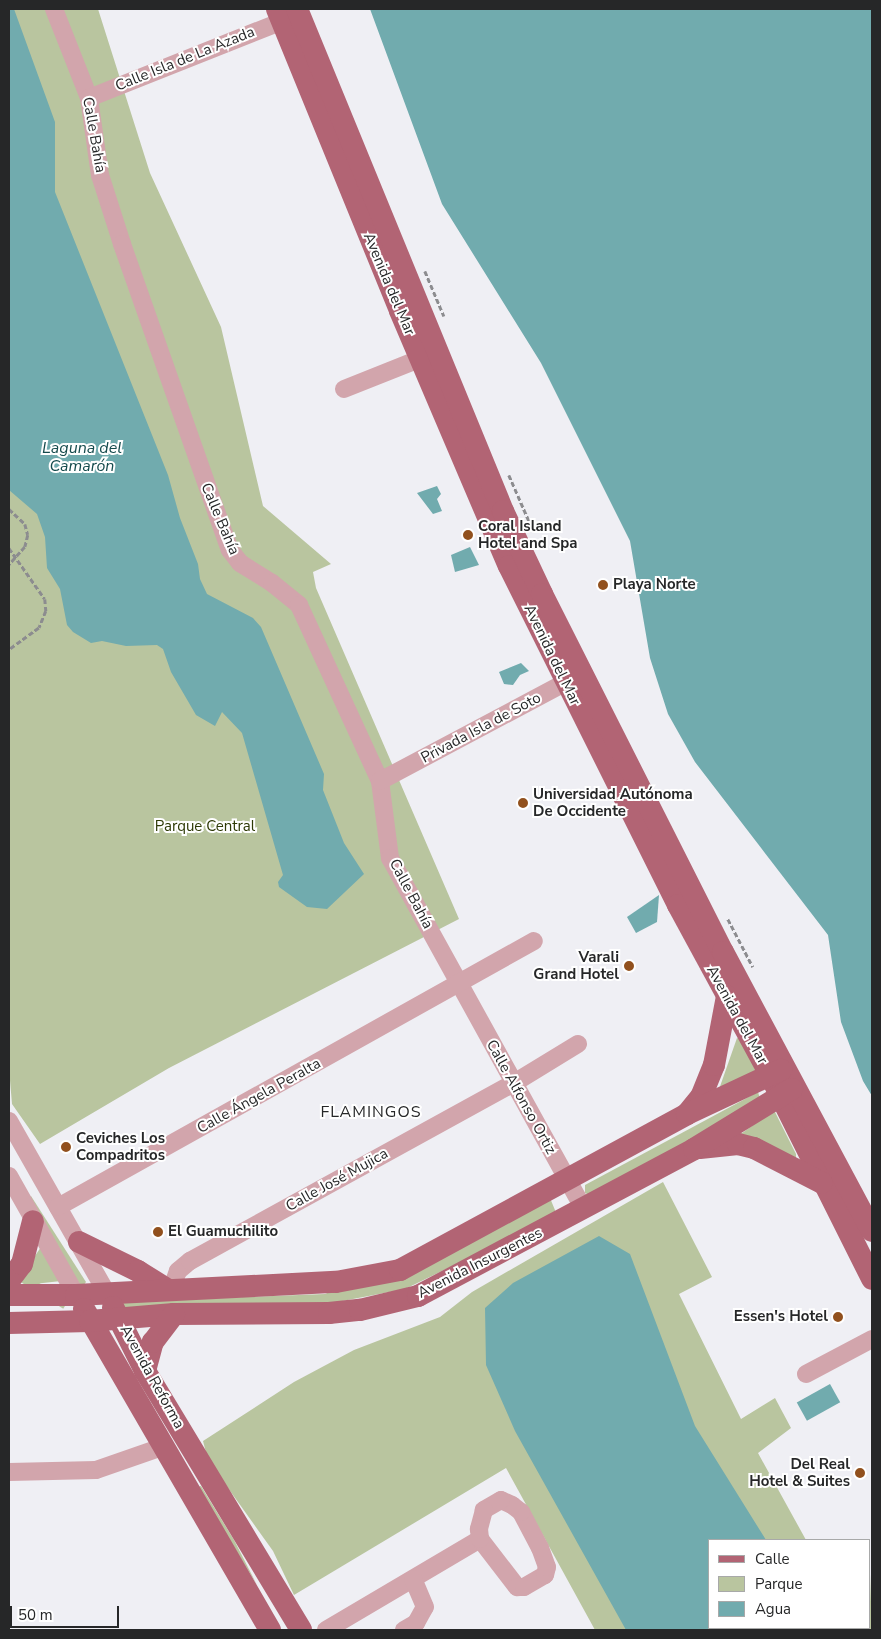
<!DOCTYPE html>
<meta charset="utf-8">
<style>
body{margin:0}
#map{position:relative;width:881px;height:1639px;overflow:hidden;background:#efeff4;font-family:"Nunito Sans",sans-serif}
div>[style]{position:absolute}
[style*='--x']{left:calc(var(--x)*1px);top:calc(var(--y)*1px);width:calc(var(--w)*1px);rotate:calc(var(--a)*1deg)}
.green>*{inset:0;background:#b9c59f;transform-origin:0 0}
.water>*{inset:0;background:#71abae;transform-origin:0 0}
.path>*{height:2.5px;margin-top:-1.25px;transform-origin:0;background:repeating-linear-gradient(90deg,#8c8c8f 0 5px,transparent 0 7.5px)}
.minor>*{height:18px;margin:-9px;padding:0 9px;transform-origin:9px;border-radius:9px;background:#d2a5ac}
.major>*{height:22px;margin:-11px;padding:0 11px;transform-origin:11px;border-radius:11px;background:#b26474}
.dots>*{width:14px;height:14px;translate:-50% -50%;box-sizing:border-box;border:2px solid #fff;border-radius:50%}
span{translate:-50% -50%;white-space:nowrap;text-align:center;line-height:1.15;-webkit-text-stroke:4px #fff;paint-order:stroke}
.street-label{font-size:15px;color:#262728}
.poi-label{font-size:15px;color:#262728;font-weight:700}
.left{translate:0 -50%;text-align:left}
.right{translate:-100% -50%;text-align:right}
.park-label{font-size:15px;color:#2d3905}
.water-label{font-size:16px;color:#144a4c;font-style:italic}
.neighbourhood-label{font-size:16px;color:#262728;letter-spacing:1px}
.frame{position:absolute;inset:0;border:10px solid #262728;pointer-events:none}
.legend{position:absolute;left:708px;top:1539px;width:162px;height:90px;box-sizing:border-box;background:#fff;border:1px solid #a8a9a9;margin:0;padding:6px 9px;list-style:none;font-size:15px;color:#262728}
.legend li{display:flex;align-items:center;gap:10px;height:25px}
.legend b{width:25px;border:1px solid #a8a9a9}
.scale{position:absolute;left:10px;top:1606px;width:109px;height:22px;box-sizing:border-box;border:2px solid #262728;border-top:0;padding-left:6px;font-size:15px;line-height:18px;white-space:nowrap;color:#262728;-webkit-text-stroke:4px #fff;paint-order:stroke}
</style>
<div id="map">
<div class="green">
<i style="clip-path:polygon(9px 9px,98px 9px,150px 173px,221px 327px,263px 506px,331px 564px,313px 572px,316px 588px,459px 919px,169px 1068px,40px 1144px,12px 1104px,9px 1069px)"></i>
<i style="clip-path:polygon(737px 1038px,742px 1040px,759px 1078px,717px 1095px)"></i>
<i style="clip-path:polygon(758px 1092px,761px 1102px,593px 1197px,585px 1193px,585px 1185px)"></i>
<i style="clip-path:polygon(774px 1110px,796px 1154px,796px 1160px,738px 1136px)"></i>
<i style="clip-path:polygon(663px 1182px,712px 1277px,679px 1294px,741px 1419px,775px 1398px,791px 1428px,758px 1453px,806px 1540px,710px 1540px,710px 1628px,870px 1628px,870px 1574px,872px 1630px,595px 1630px,506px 1468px,294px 1595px,273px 1551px,208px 1460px,203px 1441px,294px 1382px,354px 1350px,440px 1317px,472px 1292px)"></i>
<i style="clip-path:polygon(31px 1196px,86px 1282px,83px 1286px,78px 1283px,28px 1201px)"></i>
<i style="clip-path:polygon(550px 1198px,557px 1215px,405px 1289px,332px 1303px,114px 1313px,110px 1302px,325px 1294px)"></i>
<i style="clip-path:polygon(41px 1247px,61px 1281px,25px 1285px,20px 1278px)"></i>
<i style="left:68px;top:1301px;width:9px;height:59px;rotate:122deg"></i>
<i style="clip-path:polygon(201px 1486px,234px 1540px,257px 1585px,197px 1487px)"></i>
</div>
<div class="water">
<i style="clip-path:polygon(9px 9px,14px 9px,55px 122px,55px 192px,168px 475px,180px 518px,198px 564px,200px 579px,207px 594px,253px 618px,261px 627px,324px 774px,323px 790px,344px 843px,364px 874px,327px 909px,307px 907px,279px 887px,278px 882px,283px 875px,242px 733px,222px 712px,215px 726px,196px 715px,171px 672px,163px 649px,157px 645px,126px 646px,102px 641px,91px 643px,73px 632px,67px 625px,60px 589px,47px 568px,45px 537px,37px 514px,9px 490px)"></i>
<i style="clip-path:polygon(370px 9px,872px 9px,872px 1096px,863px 1081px,841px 1022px,828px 935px,695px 762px,668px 714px,650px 658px,630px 541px,541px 363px,442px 204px)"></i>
<i style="clip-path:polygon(437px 486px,441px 494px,437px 499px,442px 511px,433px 514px,417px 493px)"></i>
<i style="clip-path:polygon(470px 547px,479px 565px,455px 572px,451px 555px)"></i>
<i style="clip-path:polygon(521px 663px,529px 671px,520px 675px,513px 685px,504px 684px,499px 672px)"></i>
<i style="clip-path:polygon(659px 895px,657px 922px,636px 933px,627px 917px)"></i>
<i style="clip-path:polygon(599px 1236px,630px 1254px,695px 1426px,766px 1540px,710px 1540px,710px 1628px,821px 1630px,626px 1630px,515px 1431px,486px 1365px,485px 1308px,513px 1283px)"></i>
<i style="left:830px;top:1384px;width:21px;height:38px;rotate:61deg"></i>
</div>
<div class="path">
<i style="--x:425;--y:271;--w:49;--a:67.1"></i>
<i style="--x:509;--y:475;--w:60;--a:66.4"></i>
<i style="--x:9;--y:509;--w:22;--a:43"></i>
<i style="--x:25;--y:524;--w:11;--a:75"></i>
<i style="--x:28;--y:535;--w:12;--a:104"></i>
<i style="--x:25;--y:547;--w:24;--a:132"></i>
<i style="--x:9;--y:548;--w:62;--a:54.8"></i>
<i style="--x:45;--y:599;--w:12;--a:85"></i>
<i style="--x:46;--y:611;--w:18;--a:112"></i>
<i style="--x:39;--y:628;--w:37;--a:144"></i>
<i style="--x:728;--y:919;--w:54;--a:62.5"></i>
</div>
<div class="minor">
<i style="--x:54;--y:9;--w:96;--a:68.5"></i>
<i style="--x:89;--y:98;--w:78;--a:81.9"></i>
<i style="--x:100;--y:175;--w:72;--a:72.3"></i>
<i style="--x:122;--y:244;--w:324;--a:70.6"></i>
<i style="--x:230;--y:550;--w:16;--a:52"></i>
<i style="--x:240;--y:563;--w:38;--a:32"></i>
<i style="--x:272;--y:583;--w:35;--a:39"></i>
<i style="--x:299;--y:605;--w:194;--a:65.3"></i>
<i style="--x:380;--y:781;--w:78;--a:82.6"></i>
<i style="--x:390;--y:858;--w:401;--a:61.1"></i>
<i style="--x:89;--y:98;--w:219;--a:-21.7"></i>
<i style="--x:344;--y:389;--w:95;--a:-21.7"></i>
<i style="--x:380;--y:781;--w:222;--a:-28"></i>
<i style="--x:9;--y:1121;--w:197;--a:60.4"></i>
<i style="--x:9;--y:1176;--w:137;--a:60.6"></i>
<i style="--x:58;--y:1207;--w:545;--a:-29.2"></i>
<i style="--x:172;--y:1288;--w:18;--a:-71"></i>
<i style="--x:178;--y:1271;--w:16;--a:-40"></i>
<i style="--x:190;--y:1261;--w:370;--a:-28.8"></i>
<i style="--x:514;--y:1083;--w:75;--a:-31.4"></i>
<i style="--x:806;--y:1374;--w:75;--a:-27.9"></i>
<i style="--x:9;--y:1472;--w:87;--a:-1.3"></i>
<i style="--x:96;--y:1470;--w:70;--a:-19.2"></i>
<i style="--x:326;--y:1630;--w:179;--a:-30.6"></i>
<i style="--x:480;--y:1539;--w:61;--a:52.4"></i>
<i style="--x:517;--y:1587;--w:7;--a:0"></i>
<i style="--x:524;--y:1587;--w:24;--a:-30"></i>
<i style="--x:545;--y:1575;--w:8;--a:-76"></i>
<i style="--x:547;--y:1567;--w:20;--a:-110"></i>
<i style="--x:540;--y:1548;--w:41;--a:-117.8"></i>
<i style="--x:521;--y:1512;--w:11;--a:-142"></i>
<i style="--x:512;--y:1505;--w:12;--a:-156"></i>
<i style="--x:501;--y:1500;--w:20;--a:150"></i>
<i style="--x:484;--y:1510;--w:20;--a:105"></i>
<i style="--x:479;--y:1529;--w:10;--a:84"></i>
<i style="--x:404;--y:1630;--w:14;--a:-30"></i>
<i style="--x:416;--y:1623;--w:18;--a:-61"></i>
<i style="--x:425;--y:1607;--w:30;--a:-113"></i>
</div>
<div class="major">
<i style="--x:277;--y:9;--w:326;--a:67.8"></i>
<i style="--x:400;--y:311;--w:277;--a:66.9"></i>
<i style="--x:509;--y:566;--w:379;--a:63.5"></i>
<i style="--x:678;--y:905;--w:184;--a:61.5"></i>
<i style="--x:766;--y:1067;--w:237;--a:63.4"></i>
<i style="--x:297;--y:9;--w:543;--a:67.69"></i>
<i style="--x:503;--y:511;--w:92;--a:64.8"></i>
<i style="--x:542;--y:594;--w:401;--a:63.2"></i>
<i style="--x:723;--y:952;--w:316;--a:61.9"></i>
<i style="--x:687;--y:1114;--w:22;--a:-51"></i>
<i style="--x:701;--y:1097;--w:35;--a:-68"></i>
<i style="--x:714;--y:1065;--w:70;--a:-79.3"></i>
<i style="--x:700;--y:1148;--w:38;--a:-6"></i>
<i style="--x:738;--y:1144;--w:16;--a:14"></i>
<i style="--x:754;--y:1148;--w:76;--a:27.2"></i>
<i style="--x:79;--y:1242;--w:66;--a:26.2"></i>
<i style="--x:138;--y:1271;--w:34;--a:32"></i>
<i style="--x:9;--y:1281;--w:21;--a:-53"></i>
<i style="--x:22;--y:1264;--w:44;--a:-75.7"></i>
<i style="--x:9;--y:1295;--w:67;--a:0"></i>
<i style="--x:76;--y:1295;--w:260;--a:-2.9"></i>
<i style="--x:336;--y:1282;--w:65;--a:-10.6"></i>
<i style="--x:400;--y:1270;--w:327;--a:-28.5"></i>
<i style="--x:687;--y:1114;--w:104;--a:-25.1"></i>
<i style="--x:113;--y:1307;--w:72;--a:63.4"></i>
<i style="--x:145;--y:1371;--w:302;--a:58.9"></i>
<i style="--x:84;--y:1309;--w:371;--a:59.9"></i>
<i style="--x:9;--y:1323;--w:81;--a:-1.4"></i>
<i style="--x:90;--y:1321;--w:84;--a:-4.8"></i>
<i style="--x:174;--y:1314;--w:155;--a:-0.4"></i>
<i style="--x:329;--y:1313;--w:31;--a:-6"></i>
<i style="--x:360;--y:1310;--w:60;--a:-13.6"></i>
<i style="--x:418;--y:1296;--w:313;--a:-28"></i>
<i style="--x:694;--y:1149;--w:115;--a:-31.5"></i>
<i style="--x:145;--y:1371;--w:30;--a:-75"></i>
<i style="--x:153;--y:1342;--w:35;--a:-53"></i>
</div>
<div class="dots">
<i style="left:468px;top:535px;background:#91501d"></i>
<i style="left:603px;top:585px;background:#91501d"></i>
<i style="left:523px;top:803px;background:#91501d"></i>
<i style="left:629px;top:966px;background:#91501d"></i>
<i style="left:66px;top:1147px;background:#91501d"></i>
<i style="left:158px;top:1232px;background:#91501d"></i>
<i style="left:838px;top:1317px;background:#91501d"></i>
<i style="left:860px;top:1473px;background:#91501d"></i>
</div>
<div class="street-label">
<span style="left:185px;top:59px;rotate:-22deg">Calle Isla de La Azada</span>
<span style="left:94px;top:135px;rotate:80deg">Calle Bahía</span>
<span style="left:389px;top:284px;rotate:67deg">Avenida del Mar</span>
<span style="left:220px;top:519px;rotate:67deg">Calle Bahía</span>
<span style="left:552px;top:655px;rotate:64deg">Avenida del Mar</span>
<span style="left:481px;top:728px;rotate:-28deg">Privada Isla de Soto</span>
<span style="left:411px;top:894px;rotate:62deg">Calle Bahía</span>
<span style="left:737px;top:1015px;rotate:61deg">Avenida del Mar</span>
<span style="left:259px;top:1096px;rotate:-29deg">Calle Ángela Peralta</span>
<span style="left:521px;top:1097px;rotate:61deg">Calle Alfonso Ortiz</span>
<span style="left:337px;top:1180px;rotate:-29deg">Calle José Mujica</span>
<span style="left:480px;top:1263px;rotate:-27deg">Avenida Insurgentes</span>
<span style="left:152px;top:1377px;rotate:61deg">Avenida Reforma</span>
</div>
<div class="poi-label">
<span class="left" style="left:478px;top:535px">Coral Island<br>Hotel and Spa</span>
<span class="left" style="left:613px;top:585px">Playa Norte</span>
<span class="left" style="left:533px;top:803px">Universidad Autónoma<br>De Occidente</span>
<span class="right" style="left:619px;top:966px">Varali<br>Grand Hotel</span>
<span class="left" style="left:76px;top:1147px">Ceviches Los<br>Compadritos</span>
<span class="left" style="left:168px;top:1232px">El Guamuchilito</span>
<span class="right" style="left:828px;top:1317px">Essen's Hotel</span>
<span class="right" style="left:850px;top:1473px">Del Real<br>Hotel &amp; Suites</span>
</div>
<div class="park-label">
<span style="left:205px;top:827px">Parque Central</span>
</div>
<div class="water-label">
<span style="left:82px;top:457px">Laguna del<br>Camarón</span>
</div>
<div class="neighbourhood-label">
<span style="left:371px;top:1112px">FLAMINGOS</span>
</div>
<div class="frame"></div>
<ul class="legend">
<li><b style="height:6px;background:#b26474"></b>Calle</li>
<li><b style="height:14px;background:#b9c59f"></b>Parque</li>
<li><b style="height:14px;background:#71abae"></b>Agua</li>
</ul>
<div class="scale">50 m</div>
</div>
